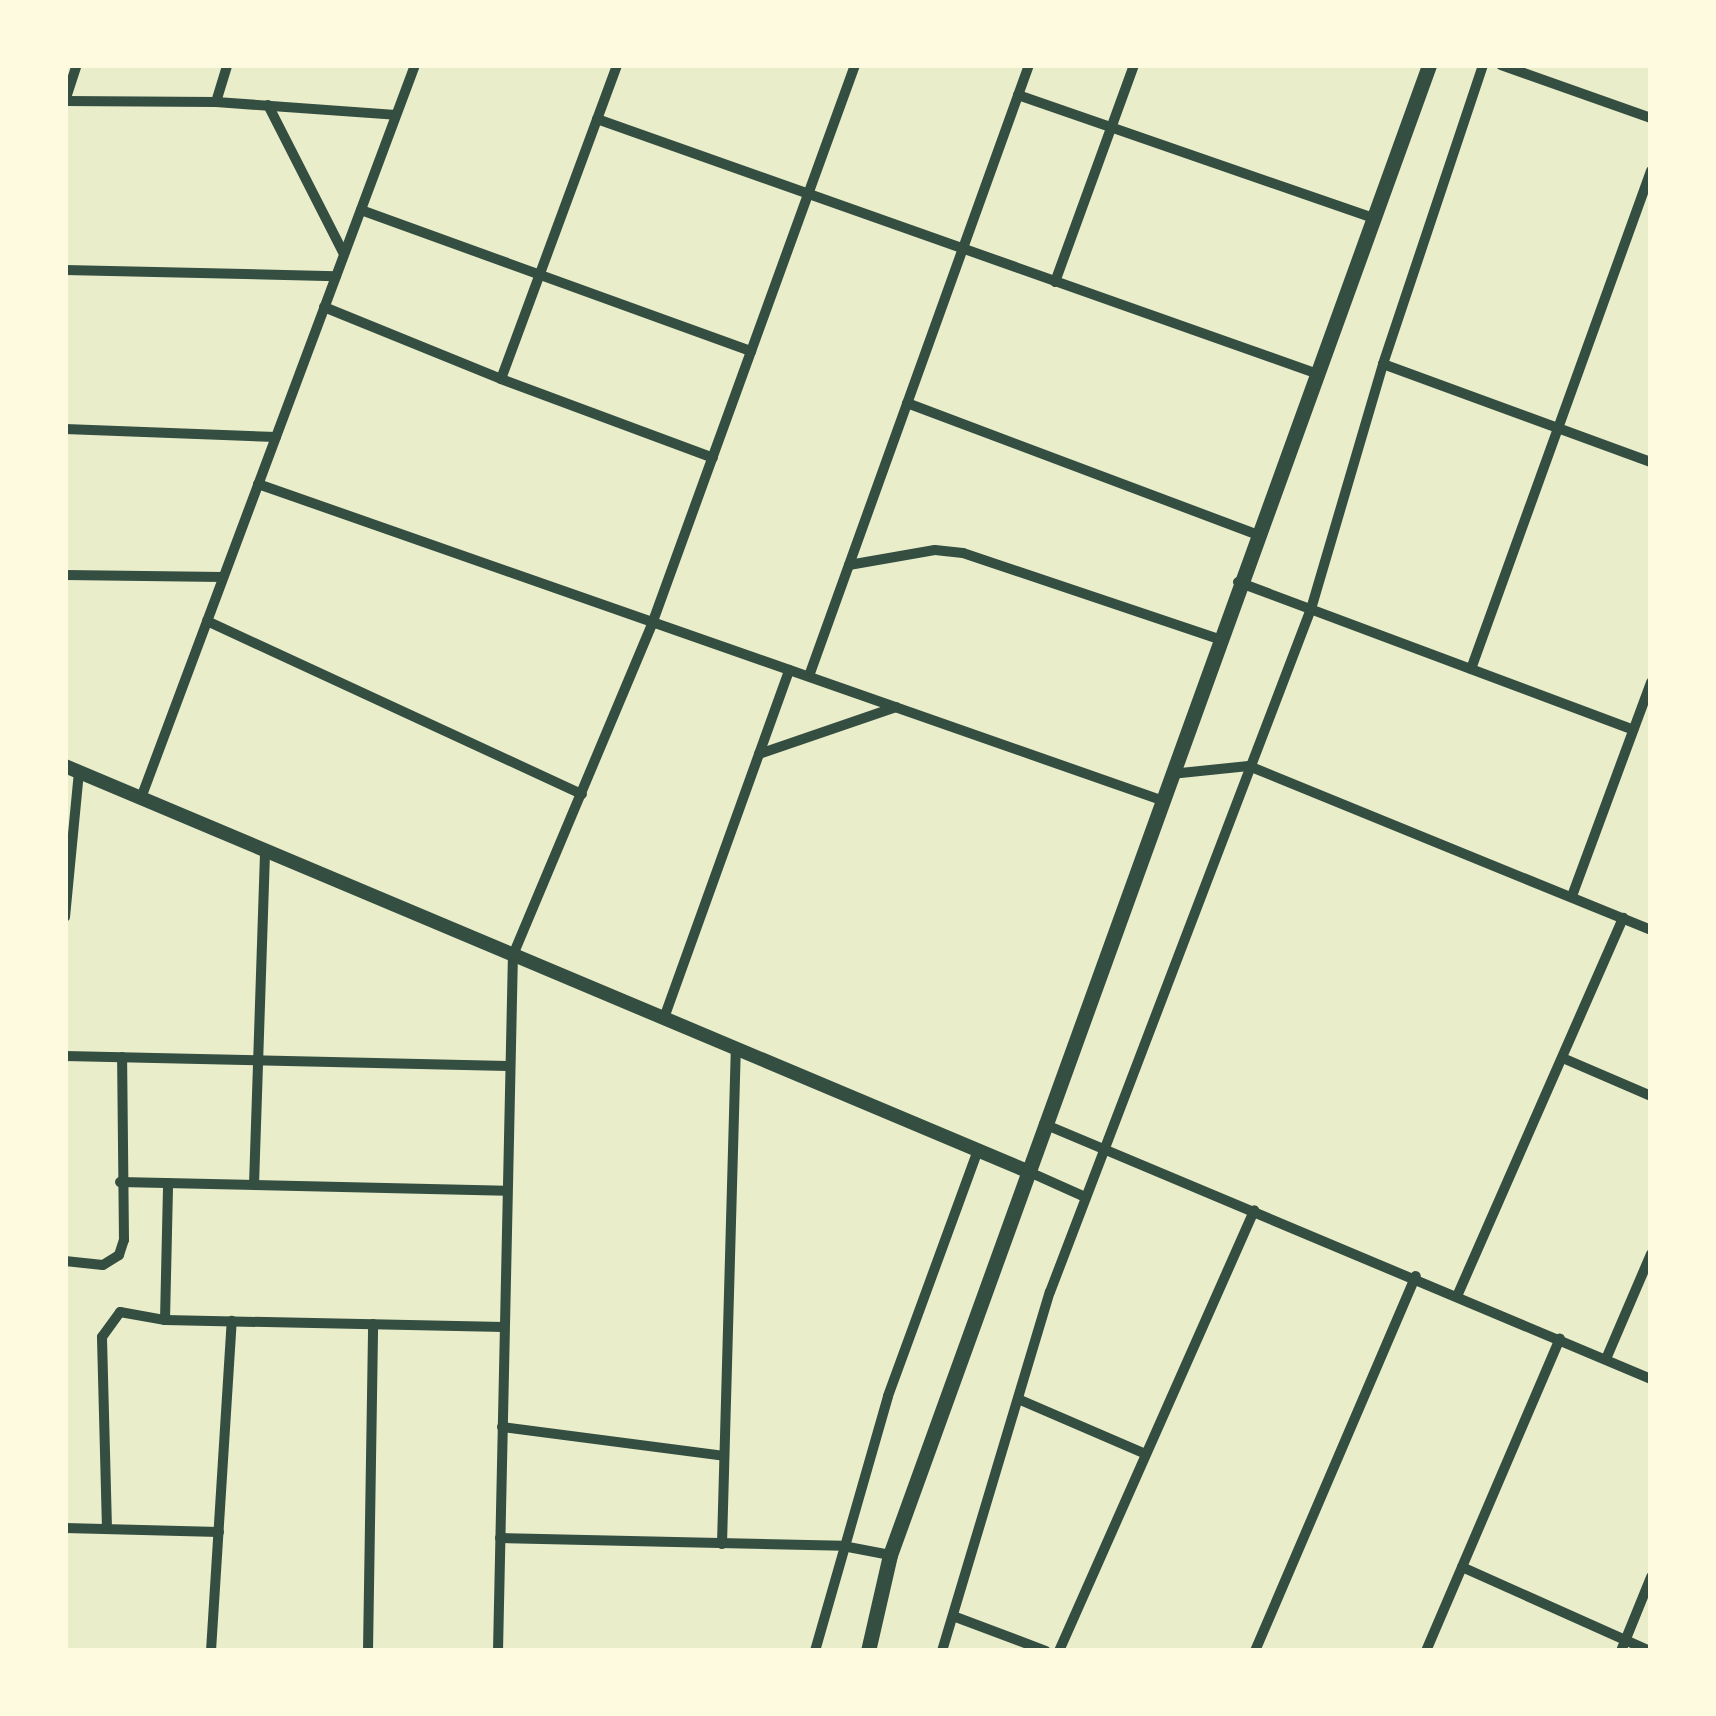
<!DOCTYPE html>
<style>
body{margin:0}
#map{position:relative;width:1716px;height:1716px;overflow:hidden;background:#e9edc9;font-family:"Open Sans",sans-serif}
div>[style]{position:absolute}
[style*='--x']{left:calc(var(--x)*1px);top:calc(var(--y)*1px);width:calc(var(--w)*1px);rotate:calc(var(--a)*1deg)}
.minor>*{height:10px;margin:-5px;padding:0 5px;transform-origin:5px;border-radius:5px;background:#344e41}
.secondary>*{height:14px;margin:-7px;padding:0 7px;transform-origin:7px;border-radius:7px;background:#344e41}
.primary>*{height:15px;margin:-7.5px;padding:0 7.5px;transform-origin:7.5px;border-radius:7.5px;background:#344e41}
span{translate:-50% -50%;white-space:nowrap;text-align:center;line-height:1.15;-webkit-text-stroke:8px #fefae0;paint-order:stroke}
.frame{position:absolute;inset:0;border:68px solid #fefae0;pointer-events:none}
</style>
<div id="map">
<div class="minor">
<i style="--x:1501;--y:65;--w:159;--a:19.5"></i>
<i style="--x:1018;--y:95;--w:373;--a:19.1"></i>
<i style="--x:65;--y:101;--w:151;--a:0.4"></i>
<i style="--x:216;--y:102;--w:180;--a:4.1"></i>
<i style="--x:65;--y:101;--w:38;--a:-72"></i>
<i style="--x:216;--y:102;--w:39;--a:-73"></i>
<i style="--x:268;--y:105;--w:167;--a:63"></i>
<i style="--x:597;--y:119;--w:762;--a:19.48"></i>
<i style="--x:361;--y:210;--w:415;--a:19.9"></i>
<i style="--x:65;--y:270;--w:271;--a:1.3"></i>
<i style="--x:1055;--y:282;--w:231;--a:-70"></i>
<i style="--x:324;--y:307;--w:191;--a:22.1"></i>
<i style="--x:501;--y:379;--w:335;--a:-69.7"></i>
<i style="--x:1383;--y:364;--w:285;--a:20.1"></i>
<i style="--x:501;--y:379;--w:226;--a:20.4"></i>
<i style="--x:907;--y:403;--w:373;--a:20.6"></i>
<i style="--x:65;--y:429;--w:211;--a:2.2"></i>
<i style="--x:258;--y:484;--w:957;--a:19.29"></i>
<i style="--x:849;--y:565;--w:87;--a:-9.9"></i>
<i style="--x:935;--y:550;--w:28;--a:6"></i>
<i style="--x:963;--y:553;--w:269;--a:18.6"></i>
<i style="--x:65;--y:575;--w:158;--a:0.7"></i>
<i style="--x:1238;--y:582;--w:422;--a:20.5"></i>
<i style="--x:207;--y:621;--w:413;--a:24.8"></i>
<i style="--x:1471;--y:669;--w:530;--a:-70.13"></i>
<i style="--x:809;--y:676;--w:649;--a:-70.2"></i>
<i style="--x:759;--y:754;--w:145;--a:-18.9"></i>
<i style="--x:1171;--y:774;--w:78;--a:-5.9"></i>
<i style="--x:1249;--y:766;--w:434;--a:22.2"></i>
<i style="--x:141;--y:798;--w:783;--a:-69.5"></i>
<i style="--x:1572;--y:896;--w:228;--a:-69.7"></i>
<i style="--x:65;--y:917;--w:146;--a:-84.5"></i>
<i style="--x:664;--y:1018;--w:370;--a:-70.2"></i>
<i style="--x:65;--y:1056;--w:443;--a:1.3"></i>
<i style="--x:1565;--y:1059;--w:94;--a:23.3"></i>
<i style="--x:1044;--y:1124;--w:658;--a:22.79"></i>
<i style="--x:1027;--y:1171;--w:64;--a:24.1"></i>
<i style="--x:120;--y:1182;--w:386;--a:1.3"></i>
<i style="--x:254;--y:1185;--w:334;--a:-88.1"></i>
<i style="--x:65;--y:1261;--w:38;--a:6"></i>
<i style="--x:103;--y:1265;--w:19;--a:-32"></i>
<i style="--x:119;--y:1255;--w:16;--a:-72"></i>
<i style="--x:124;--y:1240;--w:183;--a:-90.6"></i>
<i style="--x:1458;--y:1294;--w:411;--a:-66.3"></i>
<i style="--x:165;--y:1320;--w:137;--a:-88.7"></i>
<i style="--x:1606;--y:1359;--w:114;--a:-66.8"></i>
<i style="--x:1018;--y:1399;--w:139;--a:23.3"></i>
<i style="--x:502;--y:1427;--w:224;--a:7.4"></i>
<i style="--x:65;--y:1528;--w:154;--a:1.5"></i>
<i style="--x:107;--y:1529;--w:192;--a:-91.5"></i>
<i style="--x:102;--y:1337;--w:31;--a:-54"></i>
<i style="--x:120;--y:1312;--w:46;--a:10.1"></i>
<i style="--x:165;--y:1320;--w:339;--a:1.2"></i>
<i style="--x:500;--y:1538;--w:343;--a:1.3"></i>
<i style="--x:843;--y:1546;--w:48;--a:10.8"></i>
<i style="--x:722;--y:1544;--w:496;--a:-88.4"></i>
<i style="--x:1462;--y:1567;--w:206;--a:24.1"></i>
<i style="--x:953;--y:1616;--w:99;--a:20.6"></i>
<i style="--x:211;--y:1651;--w:331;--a:-86.4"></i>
<i style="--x:368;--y:1651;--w:327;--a:-89.1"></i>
<i style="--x:498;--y:1651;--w:696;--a:-88.77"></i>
<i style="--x:513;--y:955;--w:359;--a:-67.2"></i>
<i style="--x:652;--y:624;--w:595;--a:-70.04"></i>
<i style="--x:815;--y:1651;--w:265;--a:-74"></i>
<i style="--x:888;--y:1396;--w:262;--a:-69.9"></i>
<i style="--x:942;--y:1651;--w:375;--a:-73.3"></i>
<i style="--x:1050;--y:1292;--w:731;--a:-69.09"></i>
<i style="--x:1311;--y:609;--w:255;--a:-73.6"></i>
<i style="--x:1383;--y:364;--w:315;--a:-71.5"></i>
<i style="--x:1059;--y:1651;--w:482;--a:-66.1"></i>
<i style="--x:1255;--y:1651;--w:408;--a:-66.8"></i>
<i style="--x:1426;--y:1651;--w:340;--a:-66.8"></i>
<i style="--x:1621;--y:1651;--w:80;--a:-67.9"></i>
</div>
<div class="secondary">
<i style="--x:65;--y:766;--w:1044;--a:22.83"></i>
</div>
<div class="primary">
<i style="--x:868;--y:1651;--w:98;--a:-77.1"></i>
<i style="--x:890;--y:1555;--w:1584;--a:-70.11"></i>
</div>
<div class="frame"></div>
</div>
